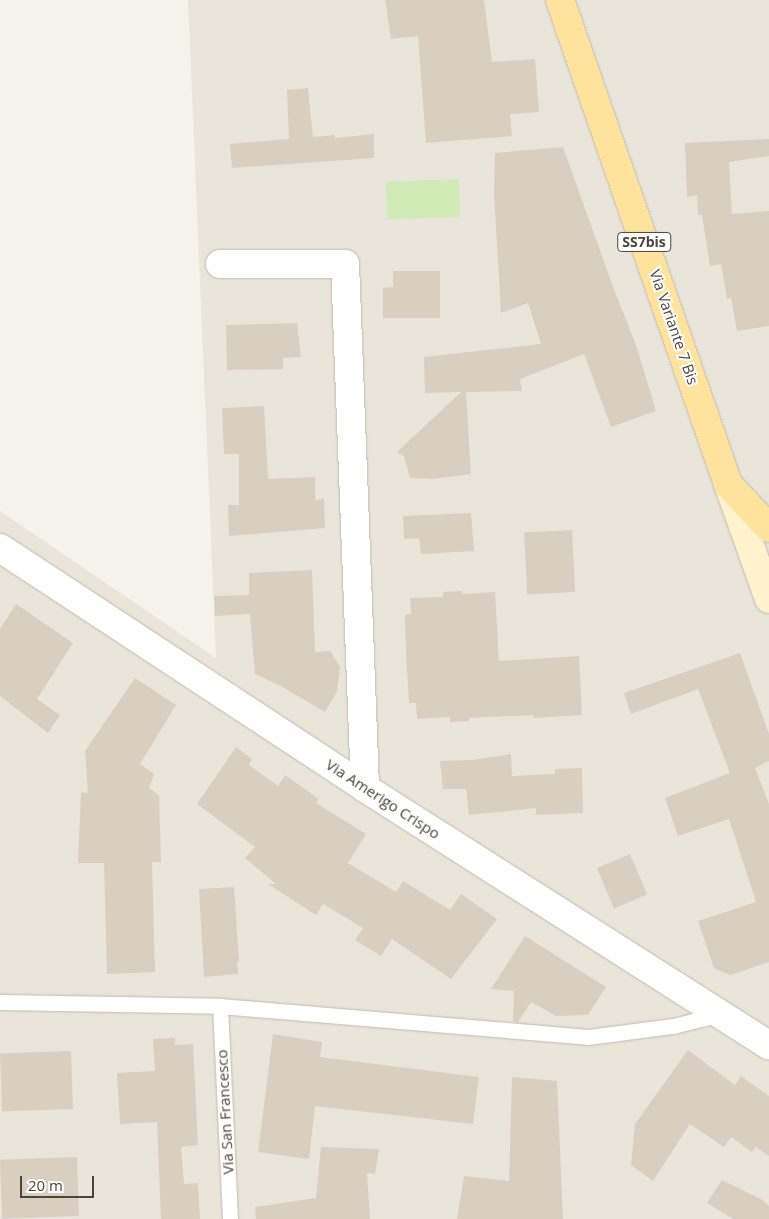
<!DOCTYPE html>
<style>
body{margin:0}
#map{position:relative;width:769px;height:1219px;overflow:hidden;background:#f6f3ec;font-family:"Open Sans",sans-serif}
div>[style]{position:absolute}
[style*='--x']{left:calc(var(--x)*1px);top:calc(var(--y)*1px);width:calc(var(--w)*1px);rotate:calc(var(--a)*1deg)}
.residential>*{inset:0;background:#eae5da}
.green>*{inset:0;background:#d2eab5;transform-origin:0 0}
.building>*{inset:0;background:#d8cfc1;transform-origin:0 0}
.roads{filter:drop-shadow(0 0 1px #c2bbae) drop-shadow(0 0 1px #c2bbae)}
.service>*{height:15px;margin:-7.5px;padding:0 7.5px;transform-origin:7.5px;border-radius:7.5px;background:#fff}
.minor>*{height:28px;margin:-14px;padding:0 14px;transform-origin:14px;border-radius:14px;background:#fff}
.tertiary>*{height:28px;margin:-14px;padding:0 14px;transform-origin:14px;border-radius:14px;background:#fff}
.secondary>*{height:28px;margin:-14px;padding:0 14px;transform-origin:14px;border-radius:14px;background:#fff3cd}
.primary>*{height:28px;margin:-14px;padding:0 14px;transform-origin:14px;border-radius:14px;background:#ffe39c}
span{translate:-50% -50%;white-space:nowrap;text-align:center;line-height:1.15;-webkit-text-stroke:4px #fff;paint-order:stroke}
.shield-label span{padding:1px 4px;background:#fff;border:1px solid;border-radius:4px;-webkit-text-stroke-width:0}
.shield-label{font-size:14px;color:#4b4439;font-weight:700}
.street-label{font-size:15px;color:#4b4439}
.scale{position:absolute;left:20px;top:1176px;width:74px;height:22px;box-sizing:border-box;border:2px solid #4b4439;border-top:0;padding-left:6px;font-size:15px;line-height:18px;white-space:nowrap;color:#4b4439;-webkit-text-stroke:4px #fff;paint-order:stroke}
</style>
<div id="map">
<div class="residential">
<i style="clip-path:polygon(188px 0,769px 0,769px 1219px,0 1219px,0 511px,216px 658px)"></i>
</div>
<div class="green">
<i style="left:459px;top:179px;width:38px;height:73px;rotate:88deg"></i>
</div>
<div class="building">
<i style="clip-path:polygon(385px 0,484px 0,492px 62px,535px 59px,539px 112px,510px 114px,512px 136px,426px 143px,418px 36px,391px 39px)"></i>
<i style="clip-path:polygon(308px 88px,313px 137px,335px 135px,335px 138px,374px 134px,374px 158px,232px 168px,230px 144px,289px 139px,287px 90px)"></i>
<i style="clip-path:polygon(769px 139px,769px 156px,729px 162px,732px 214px,769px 211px,769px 326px,737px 331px,731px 298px,727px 299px,721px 264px,710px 266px,702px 215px,698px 215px,697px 195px,687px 197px,685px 143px)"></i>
<i style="clip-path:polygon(563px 147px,612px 284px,636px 345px,656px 411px,611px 427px,584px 354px,520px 379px,522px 391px,466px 392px,471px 474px,433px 479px,410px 478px,404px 456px,397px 452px,461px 392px,425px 393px,424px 357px,541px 344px,528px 303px,501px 313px,494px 194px,495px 153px)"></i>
<i style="clip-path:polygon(393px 271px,440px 271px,440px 318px,383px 318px,383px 288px,393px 287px)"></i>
<i style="clip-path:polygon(297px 323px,301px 357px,283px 358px,283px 369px,227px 370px,226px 325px)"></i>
<i style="clip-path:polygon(264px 406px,268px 479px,315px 477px,315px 500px,324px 499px,325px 528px,229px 536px,228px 505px,239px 505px,239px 454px,224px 454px,222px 408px)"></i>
<i style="clip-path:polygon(471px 513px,474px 551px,421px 554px,419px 538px,404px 539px,403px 516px)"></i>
<i style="left:572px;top:530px;width:62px;height:48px;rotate:87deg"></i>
<i style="clip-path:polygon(312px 570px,315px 652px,330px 651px,340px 667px,337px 691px,325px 712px,281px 686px,255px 674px,250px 614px,215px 616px,214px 596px,249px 595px,249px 573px)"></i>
<i style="clip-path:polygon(462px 591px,462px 594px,495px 592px,499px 661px,579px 656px,582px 715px,534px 718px,533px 715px,469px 718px,469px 721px,450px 722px,450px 717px,417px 719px,416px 703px,409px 703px,406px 652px,405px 615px,411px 614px,410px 598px,443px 597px,443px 592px)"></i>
<i style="clip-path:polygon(16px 604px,73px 643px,37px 699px,60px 715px,48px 733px,0 696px,0 629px)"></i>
<i style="clip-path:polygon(740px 653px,769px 734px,769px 761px,755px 768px,769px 804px,769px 962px,730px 975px,714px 968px,698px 921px,756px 902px,729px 819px,678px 836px,665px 798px,730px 773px,698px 689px,631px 714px,624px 693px)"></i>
<i style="clip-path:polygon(135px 678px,176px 705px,140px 764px,154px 774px,149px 788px,159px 795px,161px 862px,152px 862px,155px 972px,107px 974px,104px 863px,78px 863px,81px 792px,88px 793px,85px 751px)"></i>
<i style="clip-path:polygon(236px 747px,252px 759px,249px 765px,278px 786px,285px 775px,319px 799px,316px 803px,366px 834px,348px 863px,396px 892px,403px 881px,450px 910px,461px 894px,497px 919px,451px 979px,392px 939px,381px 956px,355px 940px,363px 928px,323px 904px,316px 915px,268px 884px,276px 884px,245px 858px,255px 847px,197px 804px)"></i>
<i style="clip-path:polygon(511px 754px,512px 776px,555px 774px,555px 769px,582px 768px,583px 813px,536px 815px,536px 808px,469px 815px,466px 789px,443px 789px,440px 761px,472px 760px)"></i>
<i style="left:630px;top:854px;width:44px;height:36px;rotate:67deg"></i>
<i style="clip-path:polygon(234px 887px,239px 961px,237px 962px,238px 974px,204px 977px,199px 889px)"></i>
<i style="clip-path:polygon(525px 936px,606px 987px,588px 1015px,556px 1016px,531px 1002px,518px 1022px,513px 1021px,514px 991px,491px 989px)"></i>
<i style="clip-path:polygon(273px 1034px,322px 1042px,320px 1057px,479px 1077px,473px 1124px,315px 1106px,309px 1159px,258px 1152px)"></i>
<i style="clip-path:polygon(175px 1038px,175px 1045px,193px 1044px,198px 1145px,181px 1147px,184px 1184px,198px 1183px,200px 1219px,161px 1219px,157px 1122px,120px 1124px,117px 1073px,155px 1071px,153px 1039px)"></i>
<i style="clip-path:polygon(688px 1050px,735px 1085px,741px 1076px,769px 1096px,769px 1156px,756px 1147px,752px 1152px,731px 1137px,724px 1147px,690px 1124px,653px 1181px,631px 1165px,635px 1124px)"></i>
<i style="left:71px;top:1051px;width:58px;height:71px;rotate:88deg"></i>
<i style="clip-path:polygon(512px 1077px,557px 1081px,563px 1219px,457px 1219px,464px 1176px,509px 1181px)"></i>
<i style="clip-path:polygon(321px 1147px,379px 1149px,375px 1174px,367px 1173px,370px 1219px,256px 1219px,255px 1207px,316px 1198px)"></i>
<i style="left:77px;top:1157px;width:59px;height:77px;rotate:88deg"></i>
<i style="clip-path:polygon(722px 1180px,763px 1200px,769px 1206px,769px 1219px,733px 1219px,707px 1203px)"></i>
</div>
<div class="roads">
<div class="service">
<i style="--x:0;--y:1002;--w:220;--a:1"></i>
<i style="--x:220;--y:1006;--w:369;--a:4.8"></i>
<i style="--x:588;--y:1037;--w:86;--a:-7.4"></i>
<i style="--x:673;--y:1026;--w:49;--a:-14.3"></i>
<i style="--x:220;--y:1006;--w:213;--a:87.3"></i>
</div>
<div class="minor">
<i style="--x:220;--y:264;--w:125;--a:0"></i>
<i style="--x:345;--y:264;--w:524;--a:87.81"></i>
</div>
<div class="tertiary">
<i style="--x:0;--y:548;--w:437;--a:33.3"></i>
<i style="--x:365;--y:788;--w:479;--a:32.5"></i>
</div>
<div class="secondary">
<i style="--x:728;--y:484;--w:122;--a:70.4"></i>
</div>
<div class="primary">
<i style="--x:560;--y:0;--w:512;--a:70.86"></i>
<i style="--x:728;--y:484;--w:60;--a:47"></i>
</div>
</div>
<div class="shield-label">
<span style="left:644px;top:242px">SS7bis</span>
</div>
<div class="street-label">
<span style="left:674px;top:327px;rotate:71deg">Via Variante 7 Bis</span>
<span style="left:383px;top:799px;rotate:33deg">Via Amerigo Crispo</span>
<span style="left:225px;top:1112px;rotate:-93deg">Via San Francesco</span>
</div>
<div class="scale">20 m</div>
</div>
